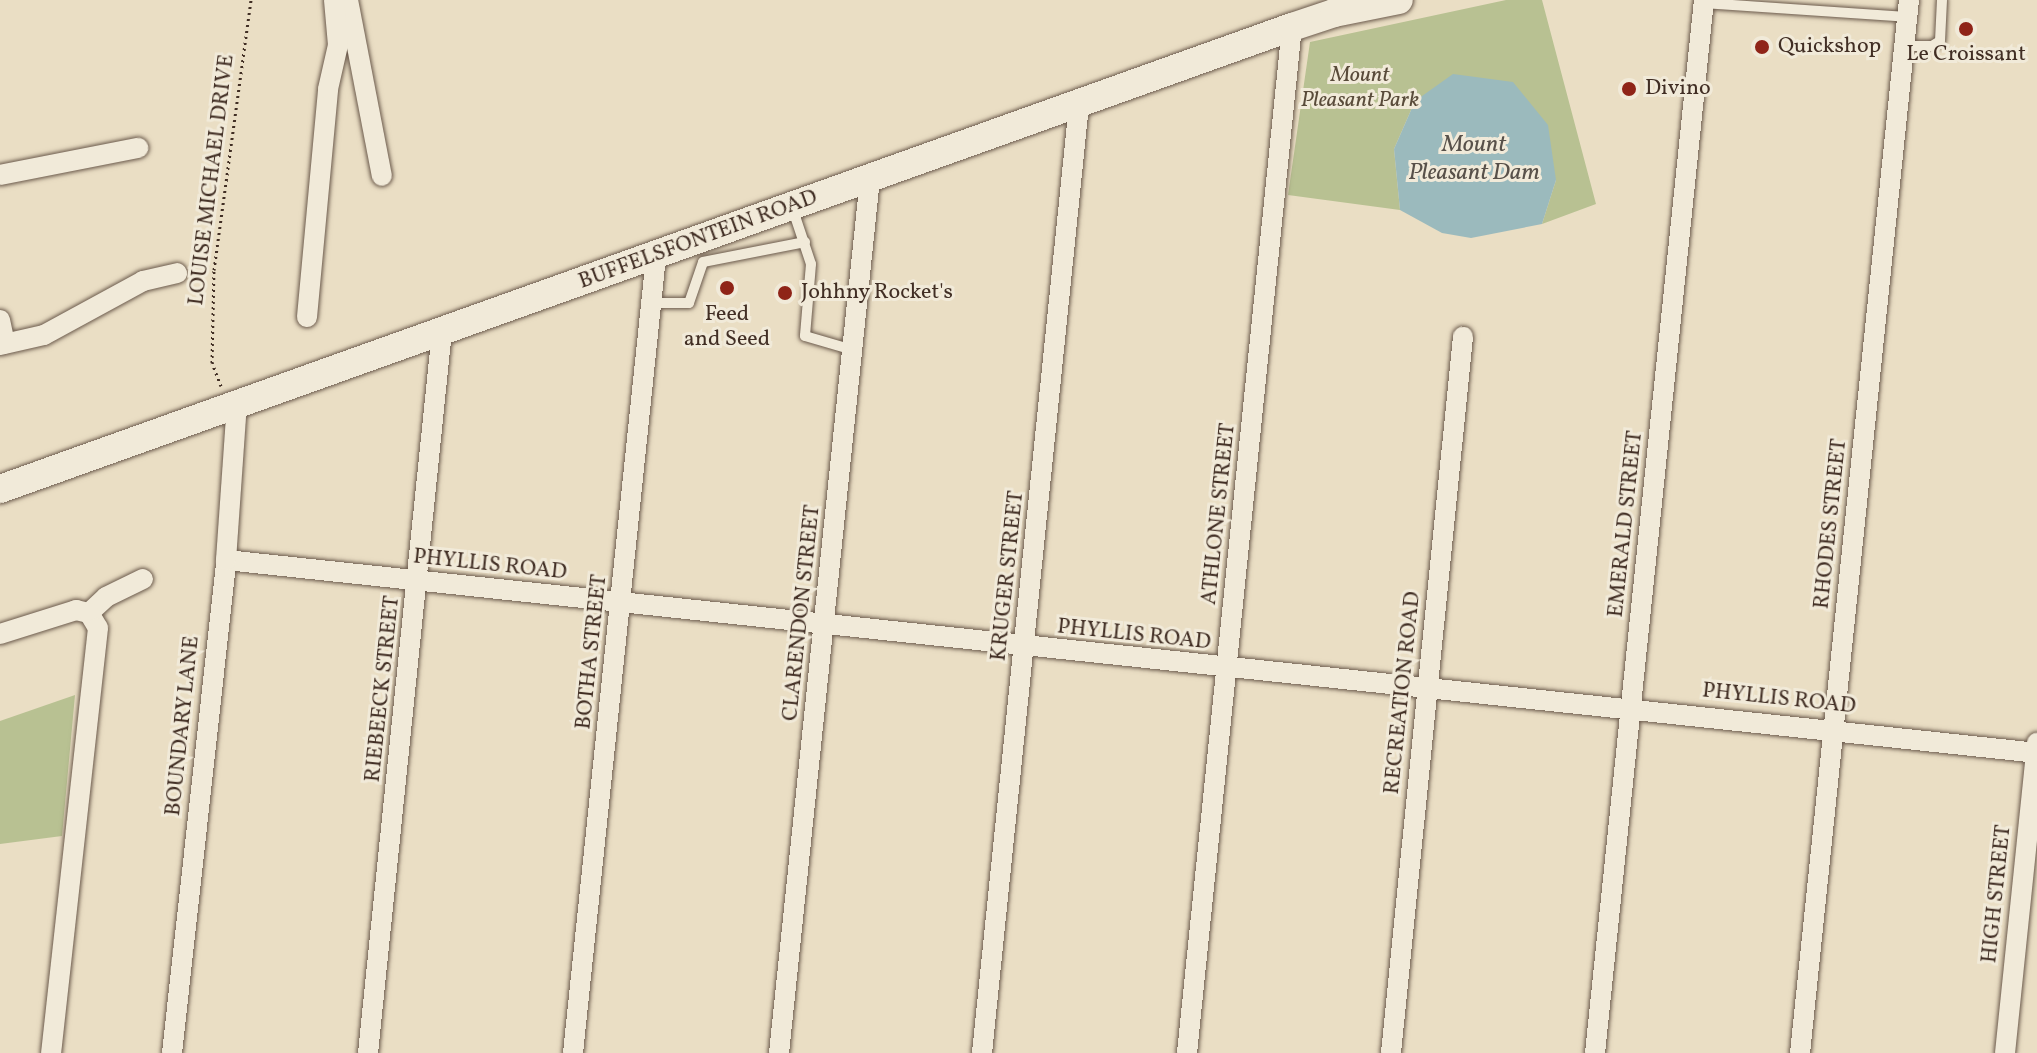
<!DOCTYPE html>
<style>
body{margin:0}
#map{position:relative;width:2037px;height:1053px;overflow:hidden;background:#eadec4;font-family:Vollkorn,serif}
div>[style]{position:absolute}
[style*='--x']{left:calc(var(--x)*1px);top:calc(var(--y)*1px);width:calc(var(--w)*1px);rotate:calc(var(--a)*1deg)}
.green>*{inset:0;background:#b8c192}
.water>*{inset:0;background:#9bbabd}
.path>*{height:3px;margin-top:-1.5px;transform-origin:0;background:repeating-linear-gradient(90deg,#412e24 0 2px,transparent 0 6px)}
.roads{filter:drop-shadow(0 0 2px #6b5a4c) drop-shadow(0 0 2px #6b5a4c)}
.service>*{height:10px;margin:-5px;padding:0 5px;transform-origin:5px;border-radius:5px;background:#f1ead9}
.minor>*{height:20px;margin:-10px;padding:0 10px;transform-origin:10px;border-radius:10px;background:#f1ead9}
.secondary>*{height:28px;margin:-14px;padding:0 14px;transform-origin:14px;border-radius:14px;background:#f1ead9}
.dots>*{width:22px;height:22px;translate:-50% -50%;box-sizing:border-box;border:4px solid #f1ead9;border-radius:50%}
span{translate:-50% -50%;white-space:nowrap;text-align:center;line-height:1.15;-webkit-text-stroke:6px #f1ead9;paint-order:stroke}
.poi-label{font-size:22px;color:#412e24}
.left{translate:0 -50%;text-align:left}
.park-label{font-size:22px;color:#594b3a;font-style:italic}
.street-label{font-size:22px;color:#412e24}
.water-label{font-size:24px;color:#58514a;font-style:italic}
</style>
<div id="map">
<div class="green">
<i style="clip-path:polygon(1506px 0,1542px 0,1596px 204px,1542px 224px,1556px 180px,1415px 101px,1394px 149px,1400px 210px,1288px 195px,1310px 42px)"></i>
<i style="clip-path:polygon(75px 695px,62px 836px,0 844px,0 721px)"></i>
</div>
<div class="water">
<i style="clip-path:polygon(1453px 74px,1513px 82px,1548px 125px,1556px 180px,1542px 224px,1471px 238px,1442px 233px,1400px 210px,1394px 149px,1415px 101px)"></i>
</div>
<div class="path">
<i style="--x:221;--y:386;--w:25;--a:-111"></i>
<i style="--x:212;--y:363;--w:93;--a:-88.8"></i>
<i style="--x:214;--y:270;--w:273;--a:-82.2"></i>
</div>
<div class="roads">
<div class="service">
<i style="--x:1703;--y:3;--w:204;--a:3.9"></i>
<i style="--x:1904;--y:46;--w:28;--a:0"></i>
<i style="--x:1932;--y:46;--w:9;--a:-32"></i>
<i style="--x:1940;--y:41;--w:41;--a:-87.2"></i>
<i style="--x:792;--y:207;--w:60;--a:71.6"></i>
<i style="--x:811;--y:264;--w:72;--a:94.8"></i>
<i style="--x:805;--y:336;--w:50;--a:16.3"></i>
<i style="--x:652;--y:303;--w:37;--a:0"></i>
<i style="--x:689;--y:303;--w:43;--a:-71.1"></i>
<i style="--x:703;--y:262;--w:104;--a:-11.1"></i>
</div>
<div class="minor">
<i style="--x:348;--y:0;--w:179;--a:79.1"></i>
<i style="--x:0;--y:175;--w:141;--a:-11.1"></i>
<i style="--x:307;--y:317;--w:229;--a:-84.7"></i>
<i style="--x:328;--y:89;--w:45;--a:-77.2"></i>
<i style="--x:338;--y:45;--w:45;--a:-95.1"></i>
<i style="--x:0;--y:320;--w:24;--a:78"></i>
<i style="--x:0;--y:345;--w:45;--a:-12.8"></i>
<i style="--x:44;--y:335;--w:113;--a:-28.6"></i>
<i style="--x:143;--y:281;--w:35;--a:-13"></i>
<i style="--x:226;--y:560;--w:1821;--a:6.08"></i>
<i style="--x:89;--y:613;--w:23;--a:-43"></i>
<i style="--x:106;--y:597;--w:41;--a:-25.9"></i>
<i style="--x:0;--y:634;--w:80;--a:-17.5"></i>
<i style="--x:76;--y:610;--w:13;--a:13"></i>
<i style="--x:89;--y:613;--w:17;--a:59"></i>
<i style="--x:98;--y:628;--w:428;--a:96.3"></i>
<i style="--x:172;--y:1053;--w:496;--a:-83.7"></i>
<i style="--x:226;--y:560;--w:157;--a:-86"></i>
<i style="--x:368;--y:1053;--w:726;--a:-84.15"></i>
<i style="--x:573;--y:1053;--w:800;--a:-84.05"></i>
<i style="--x:779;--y:1053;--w:880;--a:-84.06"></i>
<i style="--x:982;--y:1053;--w:954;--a:-84.16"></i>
<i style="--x:1187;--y:1053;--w:1031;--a:-84.16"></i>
<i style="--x:1391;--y:1053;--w:720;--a:-84.26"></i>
<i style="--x:1595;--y:1053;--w:1059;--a:-84.09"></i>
<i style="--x:1800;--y:1053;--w:1059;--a:-84.09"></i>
<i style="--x:2005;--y:1053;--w:312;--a:-84.1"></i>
</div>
<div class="secondary">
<i style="--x:0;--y:489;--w:1372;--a:-19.68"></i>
<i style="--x:1292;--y:27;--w:44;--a:-18.4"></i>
<i style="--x:1334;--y:13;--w:66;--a:-11.3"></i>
</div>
</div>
<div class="dots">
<i style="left:1966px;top:29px;background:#8f2418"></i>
<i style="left:1762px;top:47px;background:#8f2418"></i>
<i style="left:1629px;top:89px;background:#8f2418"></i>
<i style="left:727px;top:288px;background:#8f2418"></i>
<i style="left:785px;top:293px;background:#8f2418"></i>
</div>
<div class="poi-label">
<span class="left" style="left:1778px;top:47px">Quickshop</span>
<span style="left:1966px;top:55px">Le Croissant</span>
<span class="left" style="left:1645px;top:89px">Divino</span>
<span class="left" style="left:801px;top:293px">Johhny Rocket's</span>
<span style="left:727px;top:327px">Feed<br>and Seed</span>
</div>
<div class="park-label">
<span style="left:1360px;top:88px">Mount<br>Pleasant Park</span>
</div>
<div class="street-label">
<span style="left:212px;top:180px;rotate:-83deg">LOUISE MICHAEL DRIVE</span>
<span style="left:698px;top:240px;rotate:-20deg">BUFFELSFONTEIN ROAD</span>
<span style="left:1219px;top:514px;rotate:-84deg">ATHLONE STREET</span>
<span style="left:1626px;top:524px;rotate:-84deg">EMERALD STREET</span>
<span style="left:1831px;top:524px;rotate:-84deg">RHODES STREET</span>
<span style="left:490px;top:565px;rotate:6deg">PHYLLIS ROAD</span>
<span style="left:1008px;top:576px;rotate:-84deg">KRUGER STREET</span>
<span style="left:802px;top:613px;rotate:-84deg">CLARENDON STREET</span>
<span style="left:1134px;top:635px;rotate:6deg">PHYLLIS ROAD</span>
<span style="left:592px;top:652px;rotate:-84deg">BOTHA STREET</span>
<span style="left:383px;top:689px;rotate:-84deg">RIEBEECK STREET</span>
<span style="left:1403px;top:693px;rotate:-84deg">RECREATION ROAD</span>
<span style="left:1779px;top:699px;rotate:6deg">PHYLLIS ROAD</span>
<span style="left:183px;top:726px;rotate:-84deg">BOUNDARY LANE</span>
<span style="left:1997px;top:894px;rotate:-84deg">HIGH STREET</span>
</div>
<div class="water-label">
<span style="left:1474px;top:160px">Mount<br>Pleasant Dam</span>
</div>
</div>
